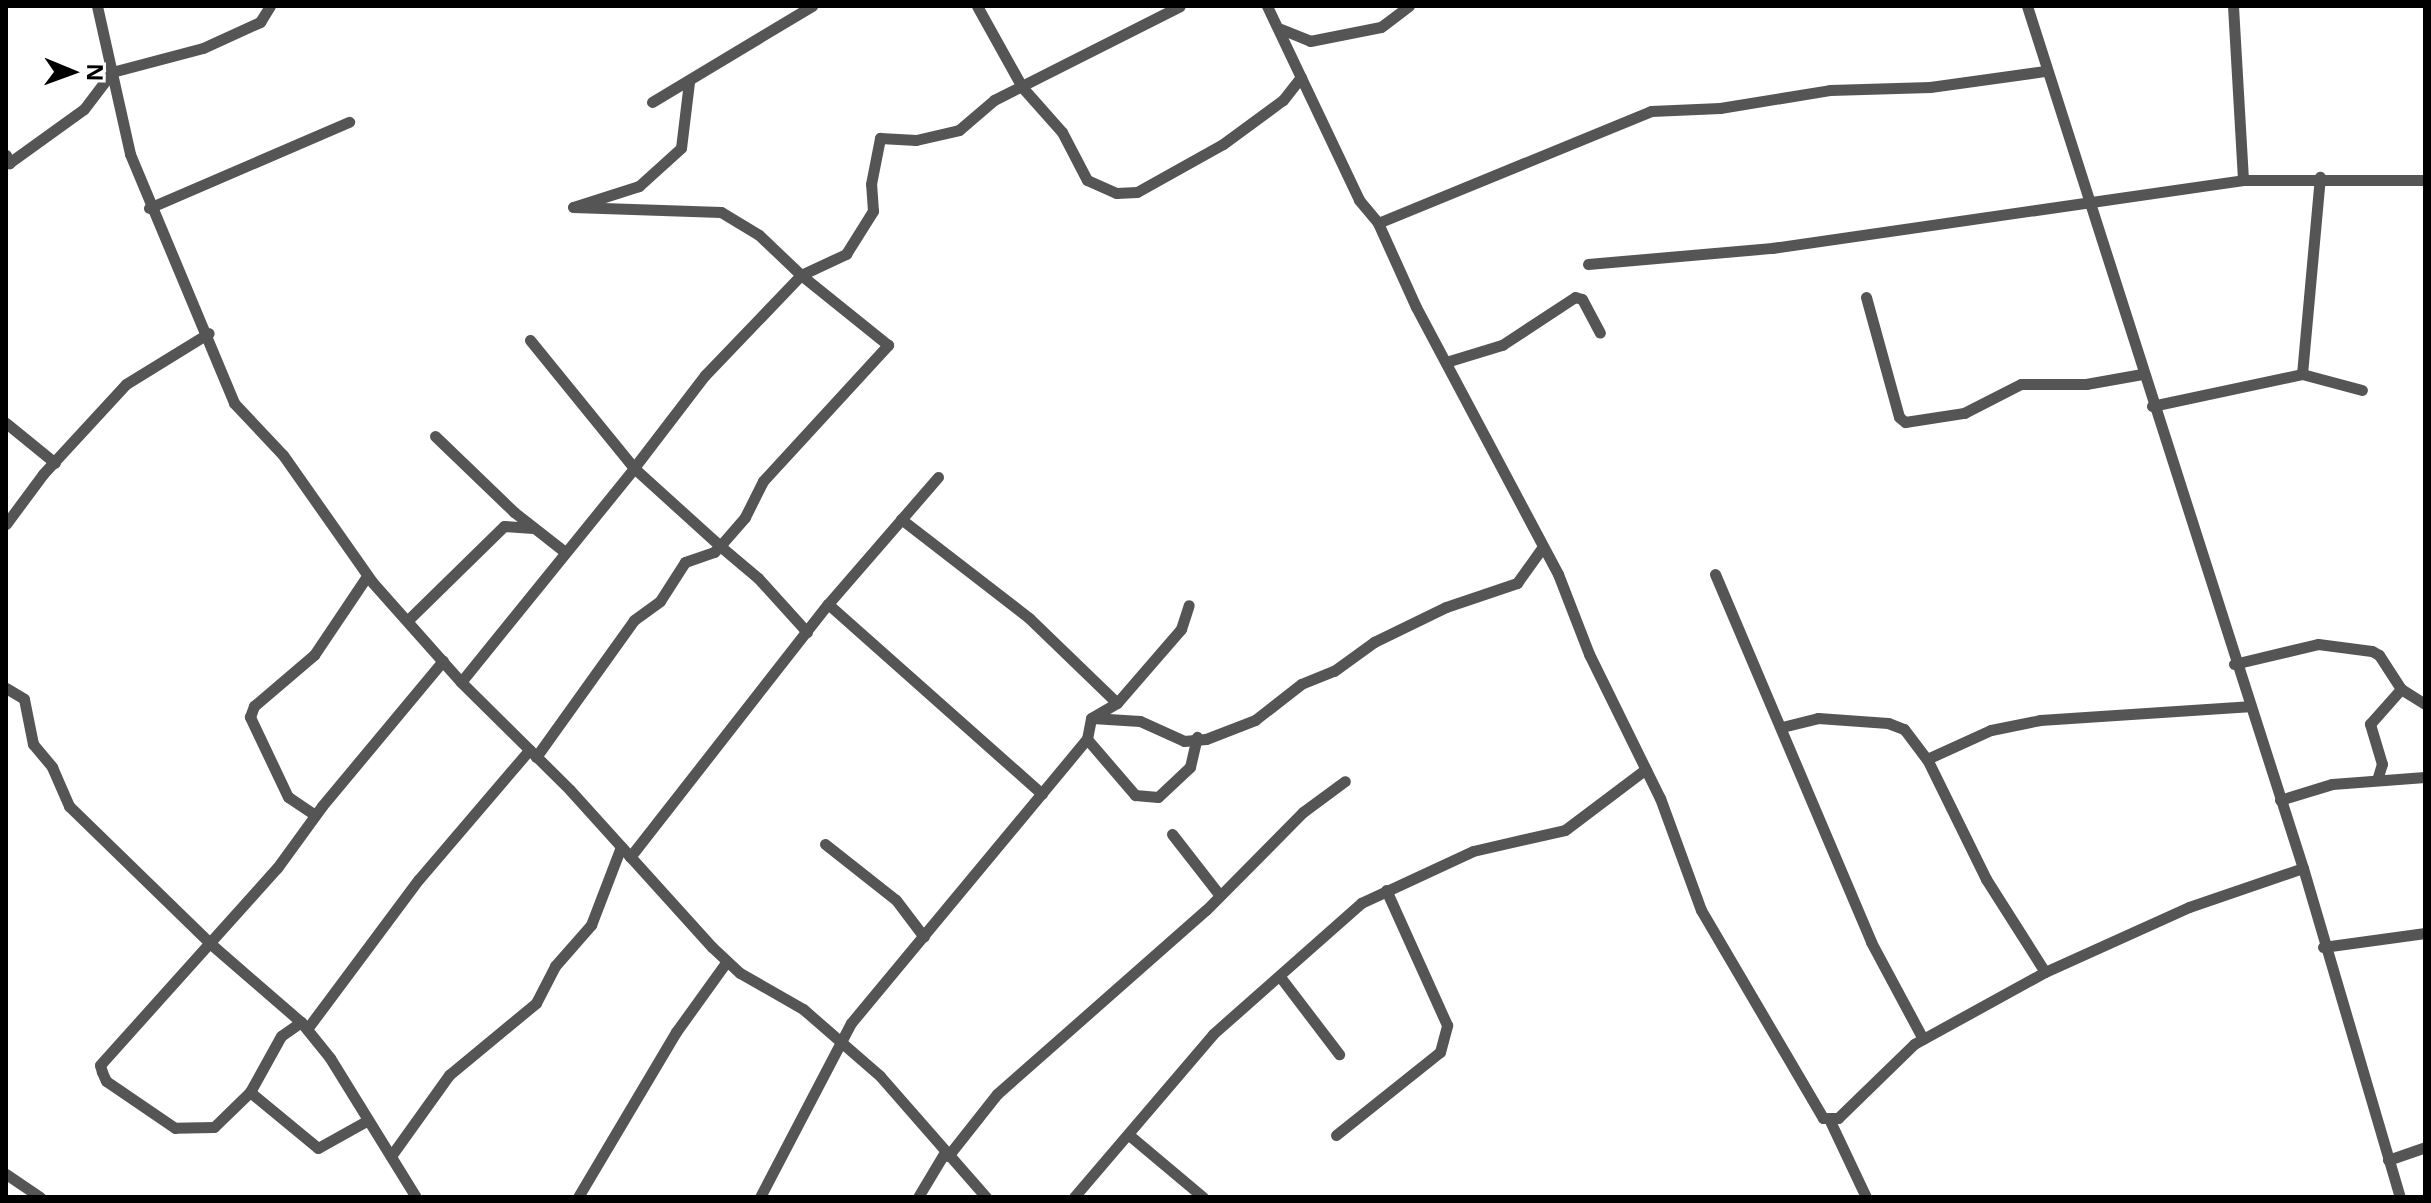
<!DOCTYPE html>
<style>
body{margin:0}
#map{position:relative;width:2431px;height:1203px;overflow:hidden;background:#fff;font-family:"Noto Sans",sans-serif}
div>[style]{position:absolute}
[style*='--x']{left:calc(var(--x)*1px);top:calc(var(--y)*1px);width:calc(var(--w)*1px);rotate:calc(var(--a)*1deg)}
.minor>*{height:11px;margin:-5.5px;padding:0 5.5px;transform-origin:5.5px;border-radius:5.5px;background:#555}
span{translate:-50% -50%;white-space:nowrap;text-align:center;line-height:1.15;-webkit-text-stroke:6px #fff;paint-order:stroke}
.frame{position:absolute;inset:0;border:8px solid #000;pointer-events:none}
.north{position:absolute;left:32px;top:32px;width:80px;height:80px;-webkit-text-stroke:6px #fff;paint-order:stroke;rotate:91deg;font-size:22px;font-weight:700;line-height:32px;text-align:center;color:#000}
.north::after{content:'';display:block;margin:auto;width:28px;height:36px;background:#000;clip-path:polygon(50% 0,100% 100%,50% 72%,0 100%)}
</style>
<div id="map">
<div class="minor">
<i style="--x:97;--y:6;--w:152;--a:77.4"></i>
<i style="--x:130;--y:154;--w:270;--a:67.3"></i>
<i style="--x:234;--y:403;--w:71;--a:46.7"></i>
<i style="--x:283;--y:455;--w:156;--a:54.9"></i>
<i style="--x:373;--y:583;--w:132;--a:48.4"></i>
<i style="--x:461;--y:682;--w:153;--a:44.7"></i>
<i style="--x:570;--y:790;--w:212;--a:47.9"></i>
<i style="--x:712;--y:947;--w:38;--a:43"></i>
<i style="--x:740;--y:973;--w:73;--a:29.7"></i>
<i style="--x:803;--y:1009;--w:102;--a:41"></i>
<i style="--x:880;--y:1076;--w:161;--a:48.8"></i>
<i style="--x:977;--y:6;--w:93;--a:60.9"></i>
<i style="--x:1022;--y:87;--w:60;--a:48.4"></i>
<i style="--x:1062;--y:132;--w:54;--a:62.5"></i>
<i style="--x:1087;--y:180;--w:32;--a:24"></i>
<i style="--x:1116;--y:193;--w:21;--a:-3"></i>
<i style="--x:1137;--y:192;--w:98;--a:-29.2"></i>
<i style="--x:1223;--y:144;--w:74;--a:-36.3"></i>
<i style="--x:1283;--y:100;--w:29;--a:-52"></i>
<i style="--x:1267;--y:6;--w:215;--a:64.6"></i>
<i style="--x:1359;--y:200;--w:30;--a:50"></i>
<i style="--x:1378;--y:223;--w:92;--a:65.7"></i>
<i style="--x:1416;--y:307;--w:302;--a:62"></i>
<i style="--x:1558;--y:574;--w:86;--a:68.8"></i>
<i style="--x:1589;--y:654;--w:161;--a:63.8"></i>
<i style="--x:1660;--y:798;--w:119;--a:69.9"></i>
<i style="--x:1701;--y:910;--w:241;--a:59.6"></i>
<i style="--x:1823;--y:1118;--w:15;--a:0"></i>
<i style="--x:1838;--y:1118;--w:106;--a:-44.2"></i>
<i style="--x:1914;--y:1044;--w:149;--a:-28.8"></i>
<i style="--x:2045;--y:972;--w:158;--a:-24.3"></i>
<i style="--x:2189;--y:907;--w:120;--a:-18.9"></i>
<i style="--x:2027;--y:6;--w:905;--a:72.25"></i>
<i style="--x:2303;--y:868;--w:343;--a:73.6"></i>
<i style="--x:2233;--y:6;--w:174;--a:86.7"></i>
<i style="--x:1281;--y:29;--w:31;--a:22"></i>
<i style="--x:1310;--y:41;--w:72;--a:-11.2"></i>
<i style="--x:1381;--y:27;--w:35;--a:-37"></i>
<i style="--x:689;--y:82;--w:66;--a:96.9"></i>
<i style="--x:681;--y:148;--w:57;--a:137.9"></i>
<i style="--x:639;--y:186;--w:69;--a:162.3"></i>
<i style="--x:573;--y:207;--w:148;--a:1.9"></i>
<i style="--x:721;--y:212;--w:44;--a:31.2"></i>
<i style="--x:759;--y:235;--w:58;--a:43.6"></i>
<i style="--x:801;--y:275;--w:50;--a:-25"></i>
<i style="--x:846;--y:254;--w:51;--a:-57.9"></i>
<i style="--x:873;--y:211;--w:27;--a:-94"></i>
<i style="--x:871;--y:184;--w:47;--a:-78.9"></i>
<i style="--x:880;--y:138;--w:36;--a:3"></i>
<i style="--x:916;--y:140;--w:44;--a:-13.1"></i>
<i style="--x:959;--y:130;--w:46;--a:-40.6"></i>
<i style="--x:994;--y:100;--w:208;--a:-26.8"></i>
<i style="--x:652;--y:102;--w:187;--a:-31"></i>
<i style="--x:6;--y:155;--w:9;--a:69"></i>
<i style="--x:9;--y:163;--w:92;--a:-35.8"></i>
<i style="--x:84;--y:109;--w:46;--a:-52.9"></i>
<i style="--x:112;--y:72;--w:94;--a:-14.8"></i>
<i style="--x:203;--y:48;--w:63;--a:-24.5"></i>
<i style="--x:260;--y:22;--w:19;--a:-58"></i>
<i style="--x:149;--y:208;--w:218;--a:-23.3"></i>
<i style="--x:1378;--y:223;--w:295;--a:-22.3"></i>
<i style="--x:1651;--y:111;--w:69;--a:-2.5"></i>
<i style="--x:1720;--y:108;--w:111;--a:-9.3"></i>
<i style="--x:1830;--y:90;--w:100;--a:-1.7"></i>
<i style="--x:1930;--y:87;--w:117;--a:-7.9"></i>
<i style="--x:1588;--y:264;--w:185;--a:-5"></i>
<i style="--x:1772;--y:248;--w:476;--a:-8.2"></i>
<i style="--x:2243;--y:180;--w:182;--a:0"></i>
<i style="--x:1866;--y:297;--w:124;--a:74.6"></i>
<i style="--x:1899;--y:417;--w:8;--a:40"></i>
<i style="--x:1905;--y:422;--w:60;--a:-8.7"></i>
<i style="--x:1964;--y:413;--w:64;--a:-27"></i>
<i style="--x:2021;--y:384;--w:65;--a:0"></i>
<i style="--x:2086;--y:384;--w:57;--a:-10.1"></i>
<i style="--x:1446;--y:362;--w:59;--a:-16.9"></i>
<i style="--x:1502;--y:345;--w:87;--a:-33.3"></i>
<i style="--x:1575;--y:297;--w:7;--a:16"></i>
<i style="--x:1582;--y:299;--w:38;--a:62"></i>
<i style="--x:2302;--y:374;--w:198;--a:-84.8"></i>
<i style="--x:2152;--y:406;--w:153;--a:-12"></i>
<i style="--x:2302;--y:374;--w:62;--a:14.9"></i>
<i style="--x:6;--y:423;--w:63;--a:39.2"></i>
<i style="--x:435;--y:436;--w:110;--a:43.9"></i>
<i style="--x:514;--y:512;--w:65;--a:38.1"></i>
<i style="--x:901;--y:519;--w:162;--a:37.7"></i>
<i style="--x:1029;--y:618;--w:122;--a:44"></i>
<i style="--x:6;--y:524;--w:62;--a:-53.5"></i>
<i style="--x:43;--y:474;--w:122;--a:-47.3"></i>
<i style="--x:126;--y:384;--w:97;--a:-31.6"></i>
<i style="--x:1715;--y:574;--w:400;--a:67"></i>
<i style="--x:1871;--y:942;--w:110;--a:61.8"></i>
<i style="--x:828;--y:604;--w:286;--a:41.6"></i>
<i style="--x:408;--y:620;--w:134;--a:-44.4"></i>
<i style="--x:504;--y:526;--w:29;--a:4"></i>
<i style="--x:2234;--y:664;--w:86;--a:-13.4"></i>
<i style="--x:2318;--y:644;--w:54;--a:7.4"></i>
<i style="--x:2372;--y:651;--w:8;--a:30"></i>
<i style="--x:2379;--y:655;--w:40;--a:57.1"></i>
<i style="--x:2401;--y:689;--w:28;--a:32"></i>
<i style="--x:461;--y:682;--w:275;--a:-51"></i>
<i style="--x:634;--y:468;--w:165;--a:-129.1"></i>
<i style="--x:6;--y:688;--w:21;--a:31"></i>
<i style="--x:24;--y:699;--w:46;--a:78.7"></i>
<i style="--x:33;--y:744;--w:30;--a:50"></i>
<i style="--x:52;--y:767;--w:43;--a:66.4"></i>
<i style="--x:69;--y:806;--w:199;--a:44.2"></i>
<i style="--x:212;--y:945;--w:118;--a:40.9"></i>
<i style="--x:301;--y:1022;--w:46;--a:51.1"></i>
<i style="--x:330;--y:1058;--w:163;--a:58.3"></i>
<i style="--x:1092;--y:718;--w:48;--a:3.6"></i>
<i style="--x:1140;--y:721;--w:48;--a:24.4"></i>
<i style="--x:1184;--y:741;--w:22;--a:-5"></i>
<i style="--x:1206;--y:739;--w:53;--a:-21.2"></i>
<i style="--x:1255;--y:720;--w:58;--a:-38"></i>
<i style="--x:1301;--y:684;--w:35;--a:-22"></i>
<i style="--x:1334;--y:671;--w:49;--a:-35.9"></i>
<i style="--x:1374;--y:642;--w:80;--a:-25.9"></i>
<i style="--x:1446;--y:607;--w:75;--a:-18.7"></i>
<i style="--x:1517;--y:583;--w:43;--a:-54.5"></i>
<i style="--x:1782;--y:727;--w:37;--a:-14"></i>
<i style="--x:1818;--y:718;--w:70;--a:4.1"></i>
<i style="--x:1888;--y:723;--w:17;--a:21"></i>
<i style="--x:1904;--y:729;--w:38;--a:53"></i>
<i style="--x:1927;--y:759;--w:134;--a:63.8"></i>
<i style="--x:1986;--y:879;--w:110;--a:57.6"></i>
<i style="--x:1087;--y:739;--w:74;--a:49.4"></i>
<i style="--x:1135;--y:795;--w:23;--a:5"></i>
<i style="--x:1158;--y:797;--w:44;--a:-43.2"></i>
<i style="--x:1190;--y:767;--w:31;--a:-77"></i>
<i style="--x:536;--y:757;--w:168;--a:-54.4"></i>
<i style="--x:634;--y:620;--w:32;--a:-36"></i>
<i style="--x:660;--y:601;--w:46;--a:-57.3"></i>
<i style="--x:685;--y:562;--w:31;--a:-19"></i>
<i style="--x:714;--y:552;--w:8;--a:-45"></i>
<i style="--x:720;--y:546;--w:38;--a:-49"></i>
<i style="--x:745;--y:517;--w:40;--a:-63.4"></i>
<i style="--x:763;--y:481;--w:185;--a:-47.4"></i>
<i style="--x:888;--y:345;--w:112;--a:-141.2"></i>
<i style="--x:801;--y:275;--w:139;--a:133.8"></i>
<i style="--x:705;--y:375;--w:117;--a:127.4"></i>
<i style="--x:634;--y:468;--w:116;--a:42.2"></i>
<i style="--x:720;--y:546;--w:50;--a:40.1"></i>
<i style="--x:758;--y:578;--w:73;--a:47.8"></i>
<i style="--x:1927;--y:759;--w:70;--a:-24.4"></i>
<i style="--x:1991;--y:730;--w:50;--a:-11.5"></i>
<i style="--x:2040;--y:720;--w:209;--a:-3.8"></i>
<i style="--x:2377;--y:780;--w:17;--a:-73"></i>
<i style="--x:2382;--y:764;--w:42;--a:-106.7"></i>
<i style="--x:2370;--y:724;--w:47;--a:-48.5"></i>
<i style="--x:2280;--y:800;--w:54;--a:-17.1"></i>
<i style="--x:2332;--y:784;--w:93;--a:-4.3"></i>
<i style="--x:315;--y:815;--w:32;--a:-146"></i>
<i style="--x:288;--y:797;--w:89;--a:-115.4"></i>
<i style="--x:250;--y:717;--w:12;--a:-70"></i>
<i style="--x:254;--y:706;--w:79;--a:-40.4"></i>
<i style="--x:314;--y:655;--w:95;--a:-56.1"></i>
<i style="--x:1172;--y:834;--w:75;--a:52.1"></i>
<i style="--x:825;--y:844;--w:90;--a:38.3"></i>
<i style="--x:896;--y:900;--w:46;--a:52.9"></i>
<i style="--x:630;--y:857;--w:321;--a:-52"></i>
<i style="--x:828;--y:604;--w:168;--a:-49.1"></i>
<i style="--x:2323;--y:947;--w:103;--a:-7.8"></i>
<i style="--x:1281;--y:978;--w:96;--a:52.7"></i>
<i style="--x:301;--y:1022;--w:24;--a:145"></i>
<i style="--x:281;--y:1036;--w:64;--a:119"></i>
<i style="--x:250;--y:1092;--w:50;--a:135.8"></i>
<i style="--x:214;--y:1127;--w:39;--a:179"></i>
<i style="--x:175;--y:1128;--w:83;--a:-145.7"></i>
<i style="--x:106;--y:1081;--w:10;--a:-114"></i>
<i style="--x:102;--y:1072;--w:7;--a:-106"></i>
<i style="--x:100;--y:1065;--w:265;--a:-48.1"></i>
<i style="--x:277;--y:868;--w:77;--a:-54"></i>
<i style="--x:322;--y:806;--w:189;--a:-50.2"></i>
<i style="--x:307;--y:1029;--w:187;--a:-53.3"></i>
<i style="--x:419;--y:879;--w:170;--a:-49.5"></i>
<i style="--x:250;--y:1092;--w:88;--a:39.5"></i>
<i style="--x:318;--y:1148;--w:57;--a:-29.2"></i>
<i style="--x:1830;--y:1121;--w:84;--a:64.7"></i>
<i style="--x:1129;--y:1135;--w:97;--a:40"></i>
<i style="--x:1336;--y:1135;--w:133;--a:-38.6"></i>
<i style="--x:1440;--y:1052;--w:28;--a:-75"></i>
<i style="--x:1447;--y:1025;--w:148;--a:-114.3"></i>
<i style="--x:391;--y:1156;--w:100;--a:-54.4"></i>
<i style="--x:449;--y:1075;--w:113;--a:-39.6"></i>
<i style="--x:536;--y:1003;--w:42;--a:-62.8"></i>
<i style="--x:555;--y:966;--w:55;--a:-48.7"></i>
<i style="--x:591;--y:925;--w:84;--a:-69"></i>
<i style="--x:948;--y:1156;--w:79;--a:-51.7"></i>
<i style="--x:997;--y:1094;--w:278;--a:-41.4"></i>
<i style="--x:1206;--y:910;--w:138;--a:-45.3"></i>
<i style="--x:1303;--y:812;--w:52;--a:-36.4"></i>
<i style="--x:2388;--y:1160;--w:39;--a:-19"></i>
<i style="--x:6;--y:1174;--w:41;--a:34.1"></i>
<i style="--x:578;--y:1197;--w:192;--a:-59.3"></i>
<i style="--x:676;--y:1032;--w:87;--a:-54.3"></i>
<i style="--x:760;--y:1197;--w:196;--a:-62.4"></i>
<i style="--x:851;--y:1023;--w:369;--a:-50.3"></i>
<i style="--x:1087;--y:739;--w:21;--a:-79"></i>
<i style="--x:1091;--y:718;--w:30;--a:-30"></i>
<i style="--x:1117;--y:703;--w:98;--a:-49.1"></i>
<i style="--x:1181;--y:629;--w:25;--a:-72"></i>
<i style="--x:918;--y:1197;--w:52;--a:-59"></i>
<i style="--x:1074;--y:1197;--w:214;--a:-49.5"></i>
<i style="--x:1213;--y:1034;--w:198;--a:-41.5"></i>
<i style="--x:1361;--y:903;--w:123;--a:-24.9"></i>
<i style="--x:1473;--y:851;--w:94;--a:-12.9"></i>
<i style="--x:1565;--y:830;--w:101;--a:-37"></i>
</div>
<div class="frame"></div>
<div class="north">N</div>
</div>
